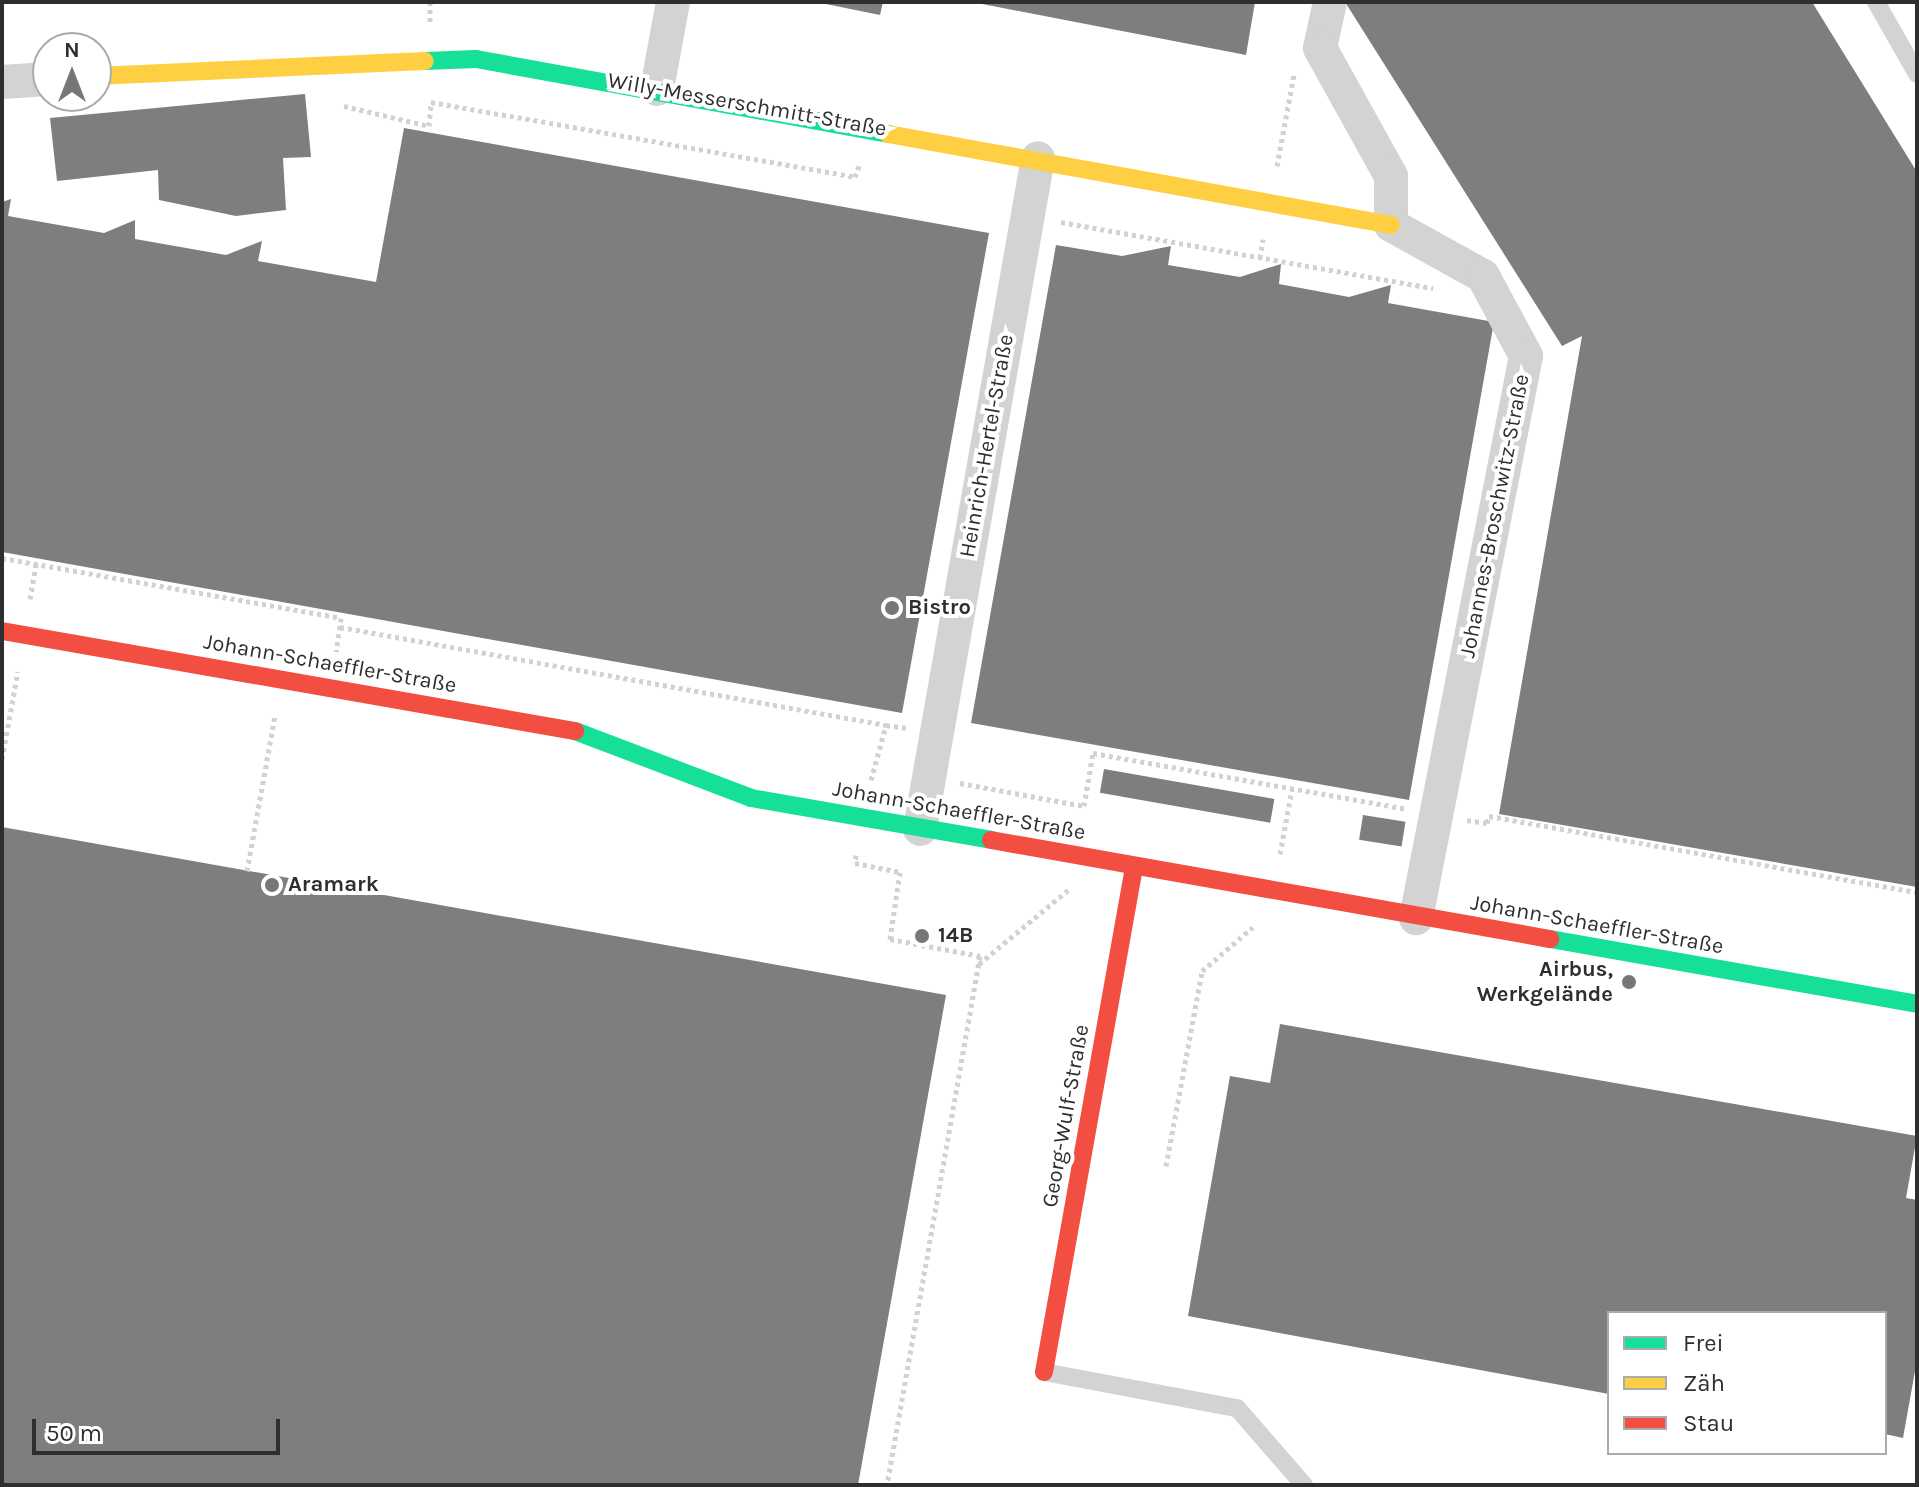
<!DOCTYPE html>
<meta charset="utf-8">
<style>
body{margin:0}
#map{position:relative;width:1919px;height:1487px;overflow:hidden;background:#fff;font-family:Karla,sans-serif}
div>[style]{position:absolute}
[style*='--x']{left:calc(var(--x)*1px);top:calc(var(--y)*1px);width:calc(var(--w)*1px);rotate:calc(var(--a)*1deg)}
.building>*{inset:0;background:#7e7e7e;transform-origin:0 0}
.path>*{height:5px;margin-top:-2.5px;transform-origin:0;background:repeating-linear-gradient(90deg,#d2d2d2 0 4px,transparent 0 8px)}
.lane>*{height:18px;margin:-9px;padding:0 9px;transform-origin:9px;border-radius:9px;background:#d3d3d3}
.street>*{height:34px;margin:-17px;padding:0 17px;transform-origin:17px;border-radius:17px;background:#d3d3d3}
.fast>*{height:18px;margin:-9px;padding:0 9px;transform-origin:9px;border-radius:9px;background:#16e098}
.slow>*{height:18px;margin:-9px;padding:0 9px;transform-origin:9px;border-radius:9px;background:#ffcf43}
.jam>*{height:18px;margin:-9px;padding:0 9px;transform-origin:9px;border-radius:9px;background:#f24e42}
.dots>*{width:22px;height:22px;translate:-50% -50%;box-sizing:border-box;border:4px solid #fff;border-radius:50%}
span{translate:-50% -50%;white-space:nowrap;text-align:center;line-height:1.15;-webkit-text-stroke:8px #fff;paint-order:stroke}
.street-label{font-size:22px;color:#2e2e2e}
.poi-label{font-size:22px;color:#2e2e2e;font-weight:700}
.left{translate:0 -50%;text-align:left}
.right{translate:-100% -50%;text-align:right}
.frame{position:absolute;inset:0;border:4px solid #2e2e2e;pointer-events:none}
.legend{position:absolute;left:1607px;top:1311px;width:280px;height:144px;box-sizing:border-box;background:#fff;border:2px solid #ababab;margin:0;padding:10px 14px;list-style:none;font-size:24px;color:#2e2e2e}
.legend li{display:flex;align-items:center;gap:16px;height:40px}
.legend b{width:40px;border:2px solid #ababab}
.north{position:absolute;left:32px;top:32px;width:80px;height:80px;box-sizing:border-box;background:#fff;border:2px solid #ababab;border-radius:50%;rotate:0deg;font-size:22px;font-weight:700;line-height:32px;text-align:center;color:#2e2e2e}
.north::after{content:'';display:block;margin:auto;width:28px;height:36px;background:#777;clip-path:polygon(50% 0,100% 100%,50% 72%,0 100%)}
.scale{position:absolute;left:32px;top:1419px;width:248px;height:36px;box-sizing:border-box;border:4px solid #2e2e2e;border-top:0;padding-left:10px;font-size:24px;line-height:28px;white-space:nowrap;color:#2e2e2e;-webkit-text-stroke:6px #fff;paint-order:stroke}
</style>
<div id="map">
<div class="building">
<i style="clip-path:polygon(816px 2px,883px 2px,880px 15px)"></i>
<i style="clip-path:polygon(972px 2px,1255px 2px,1246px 55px)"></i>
<i style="clip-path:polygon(1345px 2px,1812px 2px,1917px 172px,1917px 887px,1499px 814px,1582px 336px,1562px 346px)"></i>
<i style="clip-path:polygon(305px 94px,311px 157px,283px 158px,286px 210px,236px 216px,159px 200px,158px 170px,57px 181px,50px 118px)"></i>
<i style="clip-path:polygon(404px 128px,989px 233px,902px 713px,2px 552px,2px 202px,11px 199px,8px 216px,104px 233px,135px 220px,135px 239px,226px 255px,262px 241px,258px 261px,376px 282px)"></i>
<i style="clip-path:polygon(1056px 245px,1122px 256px,1171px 246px,1168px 265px,1240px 277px,1281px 264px,1279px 284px,1349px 297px,1391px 285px,1388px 303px,1494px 322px,1409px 800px,971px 723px)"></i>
<i style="left:1104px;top:769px;width:173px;height:24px;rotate:10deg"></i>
<i style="left:1363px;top:815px;width:43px;height:25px;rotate:9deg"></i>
<i style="clip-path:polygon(2px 827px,946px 995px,858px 1485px,2px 1485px)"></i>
<i style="clip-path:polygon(1280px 1024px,1917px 1136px,1906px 1198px,1917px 1200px,1917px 1360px,1903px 1438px,1885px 1434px,1885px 1313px,1609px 1313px,1609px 1394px,1188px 1316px,1230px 1076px,1270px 1083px)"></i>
</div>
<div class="path">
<i style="--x:430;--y:2;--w:22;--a:90"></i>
<i style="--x:344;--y:106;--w:87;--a:13.2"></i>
<i style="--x:429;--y:126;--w:24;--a:-85"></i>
<i style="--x:431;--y:102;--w:431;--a:10"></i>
<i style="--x:855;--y:177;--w:12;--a:-70"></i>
<i style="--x:1277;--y:166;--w:94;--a:-79.5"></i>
<i style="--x:1061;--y:222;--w:378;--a:10.1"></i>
<i style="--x:1260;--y:258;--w:19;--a:-81"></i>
<i style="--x:2;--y:558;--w:344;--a:10"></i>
<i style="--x:341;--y:618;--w:34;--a:98"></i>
<i style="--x:30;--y:599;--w:36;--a:-80"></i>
<i style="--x:340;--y:627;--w:555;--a:10.18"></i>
<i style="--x:2;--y:759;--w:89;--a:-79.7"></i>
<i style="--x:871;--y:780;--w:57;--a:-74.7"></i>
<i style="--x:886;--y:725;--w:21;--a:8"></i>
<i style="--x:960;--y:783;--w:126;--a:10.5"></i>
<i style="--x:1084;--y:806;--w:54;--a:-80.4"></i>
<i style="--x:1093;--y:753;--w:318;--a:10.1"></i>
<i style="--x:1467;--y:820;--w:20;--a:9"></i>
<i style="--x:1487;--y:823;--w:7;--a:-74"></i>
<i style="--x:1489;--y:816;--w:435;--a:10.1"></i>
<i style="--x:1280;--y:854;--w:66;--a:-79.5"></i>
<i style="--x:856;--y:855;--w:8;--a:97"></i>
<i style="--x:855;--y:863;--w:46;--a:11.3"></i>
<i style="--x:900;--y:872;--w:68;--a:98.5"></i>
<i style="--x:890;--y:939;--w:92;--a:10.7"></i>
<i style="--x:980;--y:956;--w:537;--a:99.97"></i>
<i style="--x:247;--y:871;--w:158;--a:-79.8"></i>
<i style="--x:979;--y:964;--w:116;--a:-39.7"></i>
<i style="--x:1166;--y:1166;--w:198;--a:-79.5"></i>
<i style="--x:1202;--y:971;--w:67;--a:-40.8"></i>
</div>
<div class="lane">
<i style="--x:1876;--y:2;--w:83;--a:60.3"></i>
<i style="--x:1044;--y:1372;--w:196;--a:10.6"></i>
<i style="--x:1237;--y:1408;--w:102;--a:49"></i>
</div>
<div class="street">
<i style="--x:1330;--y:2;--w:47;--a:102.3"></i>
<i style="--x:1320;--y:48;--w:146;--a:61"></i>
<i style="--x:1391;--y:176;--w:49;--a:90"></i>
<i style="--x:1391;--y:225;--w:105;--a:29"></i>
<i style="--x:1483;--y:276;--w:91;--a:61.7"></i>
<i style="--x:1526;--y:356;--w:573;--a:101.07"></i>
<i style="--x:2;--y:82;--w:46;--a:-3.7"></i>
<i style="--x:657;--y:89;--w:88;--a:-79.6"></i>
<i style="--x:920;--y:829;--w:681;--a:-80.03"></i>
</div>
<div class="fast">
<i style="--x:425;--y:61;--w:51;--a:-2.2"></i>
<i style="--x:476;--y:59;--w:419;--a:10.3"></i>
<i style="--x:575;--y:731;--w:188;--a:20.8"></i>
<i style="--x:751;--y:798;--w:244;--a:9.9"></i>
<i style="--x:1550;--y:939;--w:373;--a:10"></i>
</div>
<div class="slow">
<i style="--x:96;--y:76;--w:329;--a:-2.6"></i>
<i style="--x:888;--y:134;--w:511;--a:10.25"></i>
</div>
<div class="jam">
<i style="--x:2;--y:631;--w:582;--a:9.9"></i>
<i style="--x:991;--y:840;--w:568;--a:10.04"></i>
<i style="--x:1044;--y:1372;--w:513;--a:-79.89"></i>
</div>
<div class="dots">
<i style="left:892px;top:608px;background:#777"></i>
<i style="left:272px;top:885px;background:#777"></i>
<i style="left:922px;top:936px;background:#777"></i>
<i style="left:1629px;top:982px;background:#777"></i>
</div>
<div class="street-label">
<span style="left:747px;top:105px;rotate:10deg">Willy-Messerschmitt-Straße</span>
<span style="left:987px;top:446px;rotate:-80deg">Heinrich-Hertel-Straße</span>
<span style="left:1495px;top:516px;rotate:-79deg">Johannes-Broschwitz-Straße</span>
<span style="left:330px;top:664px;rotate:10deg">Johann-Schaeffler-Straße</span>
<span style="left:959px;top:811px;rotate:10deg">Johann-Schaeffler-Straße</span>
<span style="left:1597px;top:925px;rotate:10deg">Johann-Schaeffler-Straße</span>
<span style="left:1066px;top:1116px;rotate:-80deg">Georg-Wulf-Straße</span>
</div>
<div class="poi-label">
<span class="left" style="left:908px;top:608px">Bistro</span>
<span class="left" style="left:288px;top:885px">Aramark</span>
<span class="left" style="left:938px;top:936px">14B</span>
<span class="right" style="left:1613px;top:982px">Airbus,<br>Werkgelände</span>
</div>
<div class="frame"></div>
<ul class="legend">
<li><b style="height:10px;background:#16e098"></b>Frei</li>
<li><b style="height:10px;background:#ffcf43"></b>Zäh</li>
<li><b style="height:10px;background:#f24e42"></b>Stau</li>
</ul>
<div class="north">N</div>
<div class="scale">50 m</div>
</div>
